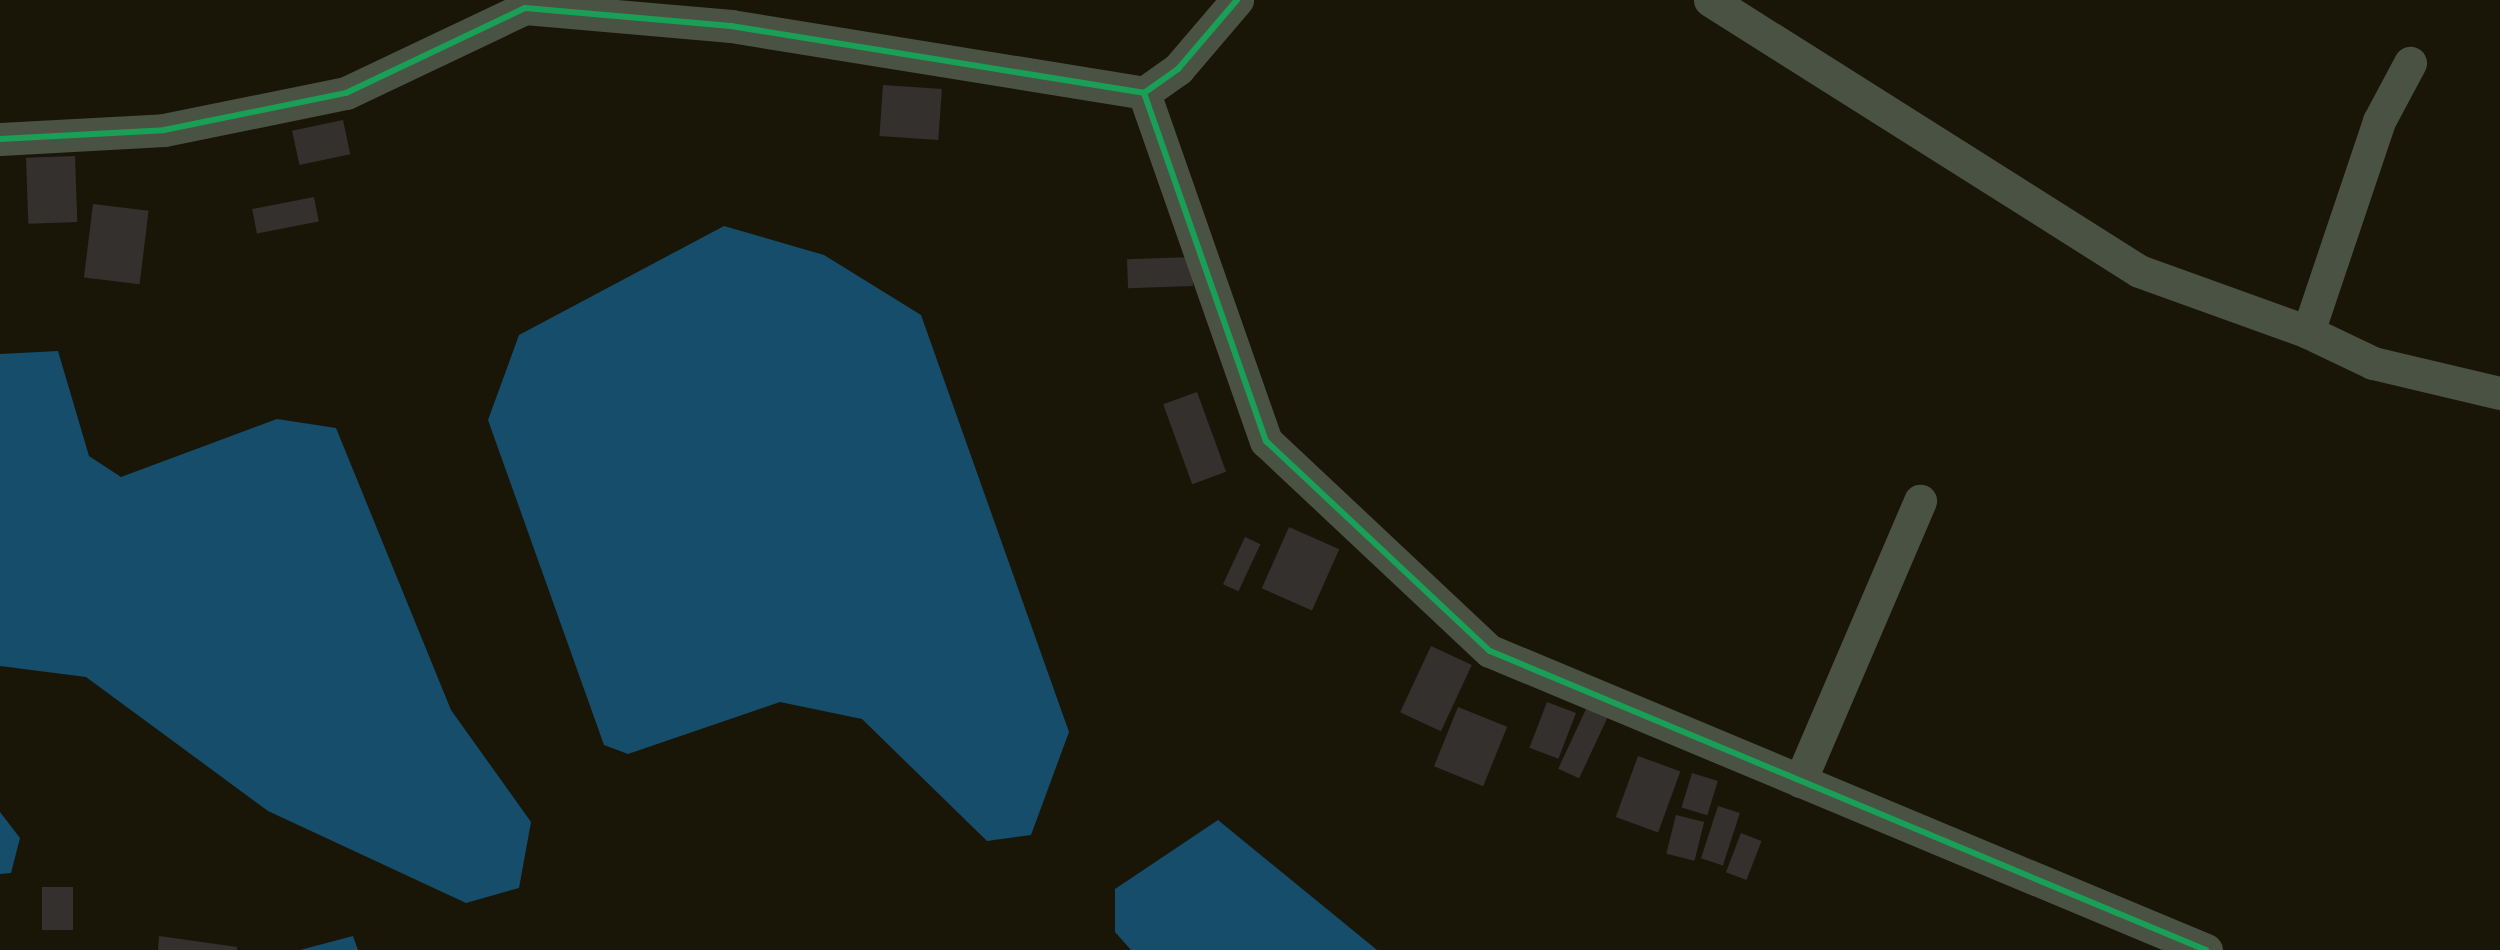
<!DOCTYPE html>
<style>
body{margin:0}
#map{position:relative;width:2500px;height:950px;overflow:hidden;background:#191608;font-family:"Source Serif 4",serif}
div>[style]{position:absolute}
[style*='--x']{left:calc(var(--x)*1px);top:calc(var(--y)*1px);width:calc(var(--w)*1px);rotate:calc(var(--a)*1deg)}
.water>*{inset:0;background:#154d6b}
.building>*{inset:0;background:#34302e;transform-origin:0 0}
.street>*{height:33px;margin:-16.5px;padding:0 16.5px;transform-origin:16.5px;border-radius:16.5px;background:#4a5244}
.cycleway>*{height:6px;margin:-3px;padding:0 3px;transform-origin:3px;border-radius:3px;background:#1a9f57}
span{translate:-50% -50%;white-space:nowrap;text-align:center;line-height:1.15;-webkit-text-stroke:4.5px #211b00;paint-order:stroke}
</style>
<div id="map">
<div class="water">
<i style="clip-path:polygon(724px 226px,824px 255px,921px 315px,1069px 732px,1031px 835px,987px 841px,862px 719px,780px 702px,628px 754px,604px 745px,488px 420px,519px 335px)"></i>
<i style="clip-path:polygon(58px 351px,89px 456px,121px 477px,277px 419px,336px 428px,451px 710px,531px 822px,519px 888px,466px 903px,268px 811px,86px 677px,0 666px,0 354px)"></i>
<i style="clip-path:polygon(0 812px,20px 838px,11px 873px,0 874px)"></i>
<i style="clip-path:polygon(1218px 820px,1377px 950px,1131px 950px,1115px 932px,1115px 889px)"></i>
<i style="clip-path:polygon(353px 936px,358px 950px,300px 950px)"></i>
</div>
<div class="building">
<i style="left:883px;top:85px;width:59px;height:51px;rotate:4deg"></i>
<i style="left:343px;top:120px;width:35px;height:52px;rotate:78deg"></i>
<i style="left:75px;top:156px;width:66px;height:49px;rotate:88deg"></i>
<i style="left:314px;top:197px;width:25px;height:63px;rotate:79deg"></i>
<i style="left:93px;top:204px;width:56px;height:74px;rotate:7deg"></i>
<i style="left:1192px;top:257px;width:29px;height:65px;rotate:88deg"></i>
<i style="left:1197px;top:392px;width:85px;height:36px;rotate:70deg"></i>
<i style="left:1289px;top:527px;width:55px;height:67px;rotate:24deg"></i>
<i style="left:1245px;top:537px;width:17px;height:52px;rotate:25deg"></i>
<i style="left:1431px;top:646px;width:45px;height:73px;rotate:25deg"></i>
<i style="left:1547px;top:702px;width:31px;height:49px;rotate:21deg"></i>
<i style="left:1458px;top:707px;width:53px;height:64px;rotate:22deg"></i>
<i style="left:1587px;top:707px;width:23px;height:68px;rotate:25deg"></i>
<i style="left:1638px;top:756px;width:45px;height:65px;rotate:20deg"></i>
<i style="left:1692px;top:773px;width:27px;height:36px;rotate:17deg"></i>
<i style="left:1718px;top:806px;width:23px;height:55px;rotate:18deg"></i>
<i style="left:1676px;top:815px;width:29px;height:40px;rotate:14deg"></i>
<i style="left:1741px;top:833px;width:22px;height:42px;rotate:21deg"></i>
<i style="left:42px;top:887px;width:31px;height:43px"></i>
<i style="clip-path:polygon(159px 936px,237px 947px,237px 950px,158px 950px)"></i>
</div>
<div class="street">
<i style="--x:1710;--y:0;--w:507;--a:32.28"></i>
<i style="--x:2139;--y:271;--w:180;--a:19.8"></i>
<i style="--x:2308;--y:332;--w:72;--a:25.5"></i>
<i style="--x:2373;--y:363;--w:130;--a:13.3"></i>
<i style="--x:1144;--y:93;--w:369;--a:70.7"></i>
<i style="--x:1266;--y:441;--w:307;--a:43.2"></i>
<i style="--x:1490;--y:651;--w:776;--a:22.67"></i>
<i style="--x:0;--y:139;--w:164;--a:-3.1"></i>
<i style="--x:164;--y:130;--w:186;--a:-11.5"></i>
<i style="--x:346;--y:93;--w:198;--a:-25.4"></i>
<i style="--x:525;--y:8;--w:207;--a:5"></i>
<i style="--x:731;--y:26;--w:418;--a:9.2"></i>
<i style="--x:1144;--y:93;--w:42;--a:-35.2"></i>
<i style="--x:1178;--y:69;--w:91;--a:-49.5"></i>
<i style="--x:2308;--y:332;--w:223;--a:-71.4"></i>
<i style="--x:2379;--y:121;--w:66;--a:-61.9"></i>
<i style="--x:1800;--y:781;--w:305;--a:-66.8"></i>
</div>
<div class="cycleway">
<i style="--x:1144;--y:93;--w:369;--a:70.7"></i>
<i style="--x:1266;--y:441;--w:307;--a:43.2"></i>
<i style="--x:1490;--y:651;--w:776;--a:22.67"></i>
<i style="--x:0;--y:139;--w:164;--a:-3.1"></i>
<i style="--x:164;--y:130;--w:186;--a:-11.5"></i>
<i style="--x:346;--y:93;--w:198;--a:-25.4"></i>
<i style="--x:525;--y:8;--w:207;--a:5"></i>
<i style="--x:731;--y:26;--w:418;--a:9.2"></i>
<i style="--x:1144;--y:93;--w:42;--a:-35.2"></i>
<i style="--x:1178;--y:69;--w:91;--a:-49.5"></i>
</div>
</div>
